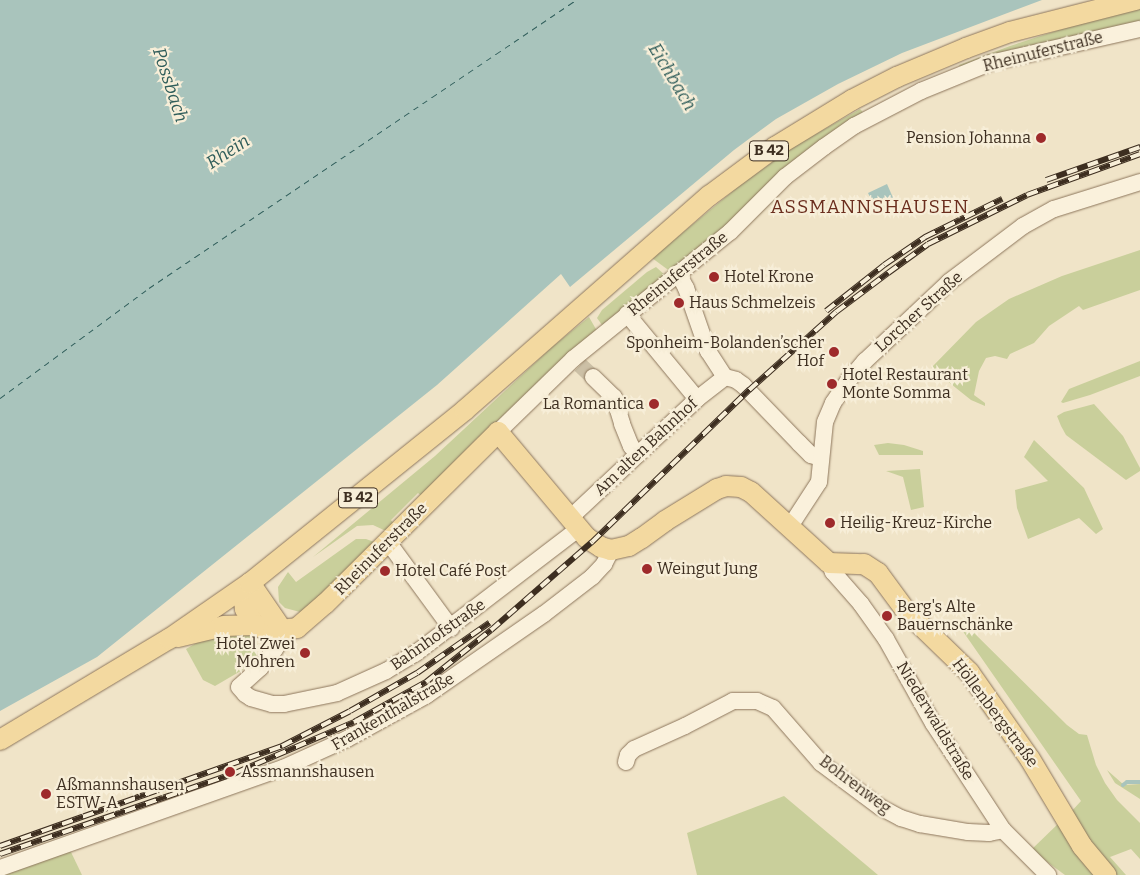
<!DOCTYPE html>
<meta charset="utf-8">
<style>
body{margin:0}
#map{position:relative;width:1140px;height:875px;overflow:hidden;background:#f0e4c8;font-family:Bitter,serif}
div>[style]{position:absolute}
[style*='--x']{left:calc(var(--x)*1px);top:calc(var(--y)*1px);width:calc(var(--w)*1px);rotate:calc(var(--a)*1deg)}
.green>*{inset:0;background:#c9cf9b}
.water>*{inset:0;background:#a9c4bc}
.stream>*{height:4px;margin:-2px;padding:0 2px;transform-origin:2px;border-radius:2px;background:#a9c4bc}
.ferry>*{height:1px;margin-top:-0.5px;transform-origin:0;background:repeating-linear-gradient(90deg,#2f5d5a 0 6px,transparent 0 11px)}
.minor-tunnel>*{height:16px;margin-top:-8px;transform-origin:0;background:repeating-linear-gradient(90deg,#ccc0a6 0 16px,transparent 0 24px)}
.roads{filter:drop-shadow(0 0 1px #8d765c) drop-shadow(0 0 1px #8d765c)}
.minor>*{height:16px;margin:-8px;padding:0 8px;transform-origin:8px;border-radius:8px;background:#faf1dc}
.major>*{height:20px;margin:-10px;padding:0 10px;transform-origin:10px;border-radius:10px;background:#f3d9a0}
.rail>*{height:5.5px;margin-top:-2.75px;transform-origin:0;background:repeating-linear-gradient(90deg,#f7eed8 0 11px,#3d2e20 0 22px);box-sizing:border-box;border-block:1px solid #3d2e20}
.dots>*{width:14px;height:14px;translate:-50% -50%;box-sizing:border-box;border:2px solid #f7eed8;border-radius:50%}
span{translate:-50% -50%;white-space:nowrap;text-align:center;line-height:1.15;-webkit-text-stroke:4.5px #f7eed8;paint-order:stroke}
.shield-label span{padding:1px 4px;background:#f7eed8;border:1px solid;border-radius:4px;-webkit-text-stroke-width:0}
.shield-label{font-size:15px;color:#3d2e20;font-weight:700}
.street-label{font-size:16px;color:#3d2e20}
.poi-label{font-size:16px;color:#3d2e20}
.right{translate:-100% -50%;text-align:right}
.left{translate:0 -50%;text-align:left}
.water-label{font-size:18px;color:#2f5d5a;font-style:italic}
.quarter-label{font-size:19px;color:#6b2e1e;letter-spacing:1px}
</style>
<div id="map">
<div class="green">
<i style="clip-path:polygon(1140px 8px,1140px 21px,960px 68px,959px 65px,1010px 46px,1065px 28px)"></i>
<i style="clip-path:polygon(860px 109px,863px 112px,671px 272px,652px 258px,739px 186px,793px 147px)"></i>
<i style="clip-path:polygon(1140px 250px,1140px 290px,1083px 310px,1079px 306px,1049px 326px,1034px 343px,1010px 354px,1007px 359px,995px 356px,986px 358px,979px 371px,974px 395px,985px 403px,985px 406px,971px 400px,931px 368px,976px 322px,1009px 299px,1062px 276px)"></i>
<i style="clip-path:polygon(656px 267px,666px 276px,602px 325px,597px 318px,602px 310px,647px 272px)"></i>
<i style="clip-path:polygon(589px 317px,597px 331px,424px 498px,418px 493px,391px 520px,395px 525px,388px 532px,373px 525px,357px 526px,313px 557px,435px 456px,552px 347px)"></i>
<i style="clip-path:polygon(1140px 361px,1140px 376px,1090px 395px,1063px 403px,1061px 402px,1069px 389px)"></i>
<i style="clip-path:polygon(1094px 404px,1123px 436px,1140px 468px,1140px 471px,1126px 480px,1066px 435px,1061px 426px,1057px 416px,1064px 412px)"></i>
<i style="clip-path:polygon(1034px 440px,1084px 488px,1103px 529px,1096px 534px,1079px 518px,1028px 539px,1017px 508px,1015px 490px,1048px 481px,1024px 457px)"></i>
<i style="clip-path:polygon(888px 443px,904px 445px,923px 451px,923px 455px,879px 455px,874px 445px)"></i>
<i style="clip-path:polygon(920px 469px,924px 507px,911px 510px,903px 477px,886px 471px)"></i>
<i style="clip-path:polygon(356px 539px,366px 539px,377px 543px,322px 599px,300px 612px,285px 608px,279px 602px,278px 587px,288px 572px,296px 582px)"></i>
<i style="clip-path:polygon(966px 625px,1067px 725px,1079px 734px,1087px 735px,1096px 765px,1105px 783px,1117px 800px,1140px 823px,1140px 859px,1131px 849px,1110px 857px,1126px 875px,1117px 875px,1092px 847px,1070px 813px,1081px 801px,962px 630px)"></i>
<i style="clip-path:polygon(215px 632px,250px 635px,256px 640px,258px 647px,256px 658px,251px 665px,215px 686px,203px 680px,186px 649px)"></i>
<i style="clip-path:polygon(1107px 770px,1124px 785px,1140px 784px,1140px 799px,1115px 783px)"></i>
<i style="clip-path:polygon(784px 796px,878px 875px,697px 875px,687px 833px)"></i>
<i style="clip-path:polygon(1061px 821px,1100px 875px,1065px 875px,1031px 850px)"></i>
<i style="clip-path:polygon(70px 850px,82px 875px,2px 875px)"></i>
</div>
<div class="water">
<i style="clip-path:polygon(0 0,1042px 0,902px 53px,838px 84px,776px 119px,734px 150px,570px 287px,561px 274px,437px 385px,97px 657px,0 711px)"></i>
<i style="clip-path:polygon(887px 184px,894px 200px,883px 204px,880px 198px,872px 201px,868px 193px)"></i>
</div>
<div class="stream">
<i style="--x:1123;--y:785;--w:5;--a:-37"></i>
<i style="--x:1127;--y:782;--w:13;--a:0"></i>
</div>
<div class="ferry">
<i style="--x:0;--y:398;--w:185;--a:-36.4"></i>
<i style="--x:149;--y:288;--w:515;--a:-34"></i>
</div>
<div class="minor-tunnel">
<i style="--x:580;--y:365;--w:18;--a:43"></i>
</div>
<div class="roads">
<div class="minor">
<i style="--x:678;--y:273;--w:17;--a:62"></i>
<i style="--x:686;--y:288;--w:67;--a:70.8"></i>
<i style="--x:708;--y:351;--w:31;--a:57"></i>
<i style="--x:725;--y:377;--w:11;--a:15"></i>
<i style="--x:736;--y:380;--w:9;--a:36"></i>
<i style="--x:743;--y:385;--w:81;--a:46"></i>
<i style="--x:799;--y:443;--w:17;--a:45"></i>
<i style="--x:811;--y:455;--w:10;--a:17"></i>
<i style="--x:627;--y:314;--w:110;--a:50.5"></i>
<i style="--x:593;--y:377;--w:29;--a:44"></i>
<i style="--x:614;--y:397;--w:28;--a:73"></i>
<i style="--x:622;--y:424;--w:24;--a:68"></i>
<i style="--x:631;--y:446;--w:11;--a:52"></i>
<i style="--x:498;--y:432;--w:105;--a:-44.2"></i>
<i style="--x:573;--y:359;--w:202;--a:-39"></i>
<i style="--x:730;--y:232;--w:78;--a:-45"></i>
<i style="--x:785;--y:177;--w:49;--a:-37.6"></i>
<i style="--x:824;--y:147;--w:37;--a:-35"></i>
<i style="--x:854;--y:126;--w:76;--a:-27.6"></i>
<i style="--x:921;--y:91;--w:74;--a:-22.1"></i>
<i style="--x:990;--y:63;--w:154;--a:-12.8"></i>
<i style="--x:570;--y:518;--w:174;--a:-43.1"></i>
<i style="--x:697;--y:399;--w:36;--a:-38"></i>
<i style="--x:789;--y:528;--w:55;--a:-56.9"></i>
<i style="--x:819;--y:482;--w:60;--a:-84.3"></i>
<i style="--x:825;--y:422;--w:21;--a:-67"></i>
<i style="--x:833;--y:403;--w:27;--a:-56"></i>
<i style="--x:848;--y:381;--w:26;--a:-50"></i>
<i style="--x:865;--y:361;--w:115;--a:-43.2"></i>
<i style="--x:949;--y:282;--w:93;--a:-37.1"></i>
<i style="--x:1023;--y:226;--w:35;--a:-29"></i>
<i style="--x:1054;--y:209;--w:90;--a:-17.4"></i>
<i style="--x:388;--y:542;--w:107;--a:53.8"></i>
<i style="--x:829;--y:563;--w:10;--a:66"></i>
<i style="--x:833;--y:572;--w:43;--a:48.8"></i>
<i style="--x:861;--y:604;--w:43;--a:54.5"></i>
<i style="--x:886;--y:639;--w:96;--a:60.8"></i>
<i style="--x:933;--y:723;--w:128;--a:56.8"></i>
<i style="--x:1003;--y:830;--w:64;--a:45"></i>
<i style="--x:283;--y:631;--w:7;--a:98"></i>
<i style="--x:282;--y:638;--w:13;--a:122"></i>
<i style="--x:275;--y:649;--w:24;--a:128"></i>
<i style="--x:260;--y:668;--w:28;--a:138"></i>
<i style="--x:239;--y:687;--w:9;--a:49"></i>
<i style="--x:245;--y:694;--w:7;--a:34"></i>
<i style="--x:251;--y:698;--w:22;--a:16"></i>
<i style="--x:272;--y:704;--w:12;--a:0"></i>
<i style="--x:284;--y:704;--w:54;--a:-11.7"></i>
<i style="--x:337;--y:693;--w:54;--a:-24.2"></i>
<i style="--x:386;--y:671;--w:35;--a:-31"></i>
<i style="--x:416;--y:653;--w:204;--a:-37.4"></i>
<i style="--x:626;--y:762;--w:7;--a:-74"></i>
<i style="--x:628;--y:755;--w:8;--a:-45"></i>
<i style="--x:634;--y:749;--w:56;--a:-24.3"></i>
<i style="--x:685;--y:726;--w:54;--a:-27.5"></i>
<i style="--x:733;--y:701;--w:24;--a:0"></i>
<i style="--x:757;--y:701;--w:17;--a:24"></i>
<i style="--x:773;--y:708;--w:73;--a:48.9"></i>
<i style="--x:821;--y:763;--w:74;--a:36.7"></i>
<i style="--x:880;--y:807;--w:24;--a:28"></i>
<i style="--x:901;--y:818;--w:20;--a:18"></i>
<i style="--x:920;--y:824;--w:49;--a:9.5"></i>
<i style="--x:968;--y:832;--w:21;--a:3"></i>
<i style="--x:989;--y:833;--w:14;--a:-12"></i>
<i style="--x:0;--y:868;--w:300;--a:-19.5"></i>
<i style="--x:283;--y:768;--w:70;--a:-24.4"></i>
<i style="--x:347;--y:739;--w:91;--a:-28.8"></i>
<i style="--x:427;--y:695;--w:142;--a:-34.7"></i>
<i style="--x:544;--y:614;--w:61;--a:-37.6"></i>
<i style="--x:592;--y:577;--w:18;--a:-47"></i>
<i style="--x:604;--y:564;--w:16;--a:-63"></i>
</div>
<div class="major">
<i style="--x:250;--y:583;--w:19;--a:108"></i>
<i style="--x:244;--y:601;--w:8;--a:83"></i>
<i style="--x:245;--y:609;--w:19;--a:58"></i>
<i style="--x:255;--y:625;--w:16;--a:22"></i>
<i style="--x:270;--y:631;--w:27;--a:-6"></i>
<i style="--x:297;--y:628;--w:37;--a:-41"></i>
<i style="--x:325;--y:604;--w:244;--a:-44.8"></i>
<i style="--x:498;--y:432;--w:138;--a:50"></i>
<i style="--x:587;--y:538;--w:17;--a:33"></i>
<i style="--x:601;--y:547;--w:10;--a:17"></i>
<i style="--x:611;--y:550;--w:18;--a:-13"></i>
<i style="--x:629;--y:546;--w:15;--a:-32"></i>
<i style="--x:642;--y:538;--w:29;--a:-36"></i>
<i style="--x:665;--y:521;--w:61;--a:-31.6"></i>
<i style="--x:717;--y:489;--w:9;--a:-18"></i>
<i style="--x:726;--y:486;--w:15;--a:4"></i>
<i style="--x:741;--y:487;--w:11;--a:27"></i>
<i style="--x:751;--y:492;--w:105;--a:42.3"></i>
<i style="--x:829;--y:563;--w:35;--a:2"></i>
<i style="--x:864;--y:564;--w:17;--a:33"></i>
<i style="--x:878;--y:573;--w:47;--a:53.6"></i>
<i style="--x:906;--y:611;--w:88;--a:44.1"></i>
<i style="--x:969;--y:672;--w:106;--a:55"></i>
<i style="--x:1030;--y:759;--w:101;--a:59.1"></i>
<i style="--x:1082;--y:846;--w:38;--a:50"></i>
<i style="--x:250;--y:583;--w:58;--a:55.5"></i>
<i style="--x:178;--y:637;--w:47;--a:-13.4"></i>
<i style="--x:224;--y:626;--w:31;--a:-2"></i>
<i style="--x:0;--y:740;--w:197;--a:-30.9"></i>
<i style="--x:169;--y:639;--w:98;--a:-34.7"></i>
<i style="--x:250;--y:583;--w:276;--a:-38.8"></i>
<i style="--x:465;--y:410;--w:325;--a:-41.3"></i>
<i style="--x:709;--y:196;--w:82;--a:-36.6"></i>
<i style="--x:775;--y:147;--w:90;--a:-31.4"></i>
<i style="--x:852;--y:100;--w:51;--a:-27.1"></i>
<i style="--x:897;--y:77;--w:75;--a:-22.8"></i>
<i style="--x:966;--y:48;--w:47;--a:-20"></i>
<i style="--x:1010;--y:32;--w:130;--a:-14.3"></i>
</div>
</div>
<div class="rail">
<i style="--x:1046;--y:180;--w:100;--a:-19.3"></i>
<i style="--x:826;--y:311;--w:74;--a:-38.4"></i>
<i style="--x:884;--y:265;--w:50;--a:-34.3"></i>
<i style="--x:925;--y:237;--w:86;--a:-26.3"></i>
<i style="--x:0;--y:846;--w:299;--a:-19.5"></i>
<i style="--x:282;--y:746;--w:76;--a:-27.2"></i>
<i style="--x:350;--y:711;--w:77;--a:-29.6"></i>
<i style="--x:417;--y:673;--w:88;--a:-34.8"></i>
<i style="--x:0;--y:854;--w:249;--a:-19"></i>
<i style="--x:235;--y:773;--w:129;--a:-23.2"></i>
<i style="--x:354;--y:722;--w:82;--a:-29.1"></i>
<i style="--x:426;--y:682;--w:83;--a:-38.7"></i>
<i style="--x:491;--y:630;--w:134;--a:-41.1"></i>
<i style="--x:592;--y:542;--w:219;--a:-44.1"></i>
<i style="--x:749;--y:390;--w:117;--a:-41.9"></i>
<i style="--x:836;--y:312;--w:65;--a:-36.9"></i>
<i style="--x:888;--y:273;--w:49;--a:-35.9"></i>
<i style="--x:928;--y:244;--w:110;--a:-26.3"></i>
<i style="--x:1027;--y:195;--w:120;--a:-19.9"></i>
</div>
<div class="dots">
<i style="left:1041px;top:138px;background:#9e2a2b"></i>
<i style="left:714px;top:277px;background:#9e2a2b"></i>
<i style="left:679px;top:303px;background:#9e2a2b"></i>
<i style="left:834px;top:352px;background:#9e2a2b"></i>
<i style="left:832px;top:384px;background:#9e2a2b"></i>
<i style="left:654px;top:404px;background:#9e2a2b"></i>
<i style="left:830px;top:523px;background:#9e2a2b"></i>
<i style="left:647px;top:569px;background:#9e2a2b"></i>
<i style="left:385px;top:571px;background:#9e2a2b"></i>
<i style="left:887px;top:616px;background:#9e2a2b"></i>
<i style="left:305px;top:653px;background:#9e2a2b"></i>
<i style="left:230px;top:772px;background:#9e2a2b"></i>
<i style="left:46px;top:794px;background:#9e2a2b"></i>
</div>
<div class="shield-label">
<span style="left:769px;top:151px">B 42</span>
<span style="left:358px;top:498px">B 42</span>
</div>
<div class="street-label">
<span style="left:1043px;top:52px;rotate:-14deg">Rheinuferstraße</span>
<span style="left:678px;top:274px;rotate:-39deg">Rheinuferstraße</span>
<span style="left:919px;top:312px;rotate:-42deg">Lorcher Straße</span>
<span style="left:646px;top:447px;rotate:-43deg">Am alten Bahnhof</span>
<span style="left:381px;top:549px;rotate:-45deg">Rheinuferstraße</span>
<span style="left:438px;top:635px;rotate:-35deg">Bahnhofstraße</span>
<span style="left:393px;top:712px;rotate:-30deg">Frankenthalstraße</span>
<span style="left:995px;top:713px;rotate:53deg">Höllenbergstraße</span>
<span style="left:935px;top:721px;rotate:59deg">Niederwaldstraße</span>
<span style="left:855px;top:785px;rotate:37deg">Bohrenweg</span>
</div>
<div class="poi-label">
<span class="right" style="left:1031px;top:138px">Pension Johanna</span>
<span class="left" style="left:724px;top:277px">Hotel Krone</span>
<span class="left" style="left:689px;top:303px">Haus Schmelzeis</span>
<span class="right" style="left:824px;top:352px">Sponheim-Bolanden’scher<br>Hof</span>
<span class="left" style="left:842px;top:384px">Hotel Restaurant<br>Monte Somma</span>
<span class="right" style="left:644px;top:404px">La Romantica</span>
<span class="left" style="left:840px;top:523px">Heilig-Kreuz-Kirche</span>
<span class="left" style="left:657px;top:569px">Weingut Jung</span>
<span class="left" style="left:395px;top:571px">Hotel Café Post</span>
<span class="left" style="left:897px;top:616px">Berg's Alte<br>Bauernschänke</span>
<span class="right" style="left:295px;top:653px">Hotel Zwei<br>Mohren</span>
<span class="left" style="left:241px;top:772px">Assmannshausen</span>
<span class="left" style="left:56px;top:794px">Aßmannshausen<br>ESTW-A</span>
</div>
<div class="water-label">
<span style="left:672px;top:77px;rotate:59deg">Eichbach</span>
<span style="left:170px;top:85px;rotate:72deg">Possbach</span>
<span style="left:228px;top:152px;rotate:-33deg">Rhein</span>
</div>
<div class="quarter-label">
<span style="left:870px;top:207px">ASSMANNSHAUSEN</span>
</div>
</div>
